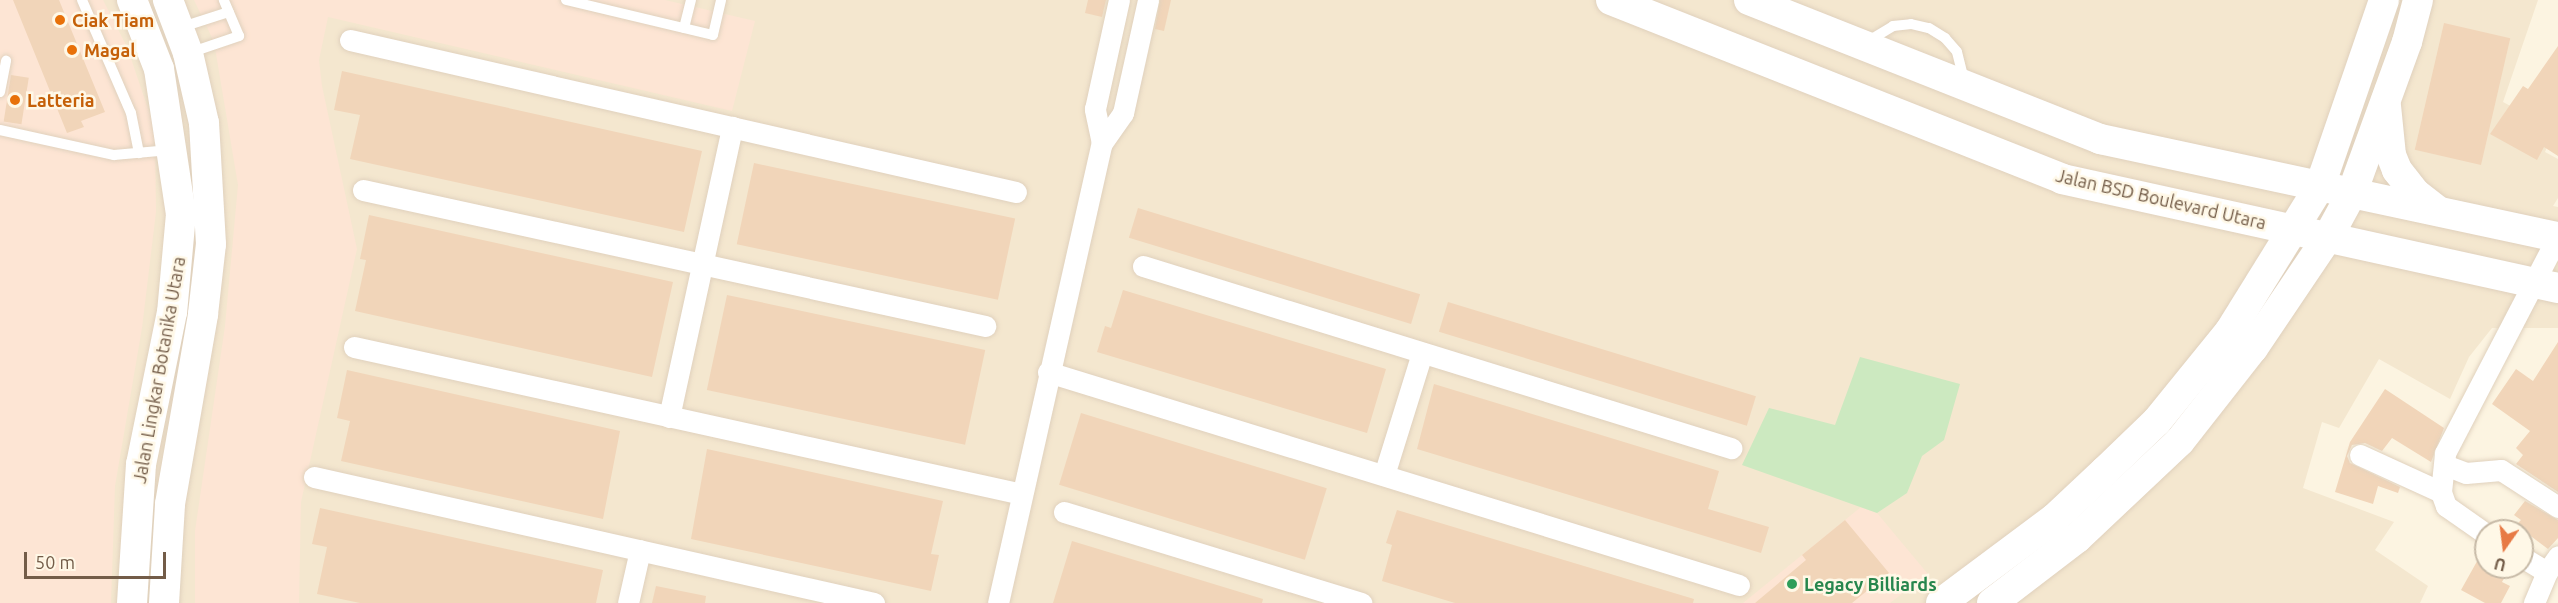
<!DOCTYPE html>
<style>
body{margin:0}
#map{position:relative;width:2558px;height:603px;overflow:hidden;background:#fcf4e1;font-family:Ubuntu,sans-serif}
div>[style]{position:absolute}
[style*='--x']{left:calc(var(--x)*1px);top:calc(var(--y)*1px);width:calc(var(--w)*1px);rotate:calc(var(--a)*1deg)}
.residential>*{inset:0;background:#f4e7cf}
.commercial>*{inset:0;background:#fde5d4}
.green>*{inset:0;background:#cce9c0}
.building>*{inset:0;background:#f1d5b9;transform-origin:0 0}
.roads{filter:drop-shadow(0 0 2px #e0d1bd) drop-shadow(0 0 2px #e0d1bd)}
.lane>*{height:10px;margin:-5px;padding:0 5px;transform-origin:5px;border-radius:5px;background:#fff}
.street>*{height:21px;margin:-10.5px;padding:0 10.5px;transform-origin:10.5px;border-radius:10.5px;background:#fff}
.secondary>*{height:30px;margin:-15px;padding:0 15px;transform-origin:15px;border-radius:15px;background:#fff}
.dots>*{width:16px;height:16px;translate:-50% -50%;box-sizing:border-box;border:3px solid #fff8e7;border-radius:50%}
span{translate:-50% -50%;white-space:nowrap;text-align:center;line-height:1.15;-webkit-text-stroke:5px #fff8e7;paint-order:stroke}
.food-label{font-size:18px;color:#c56008;font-weight:700}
.left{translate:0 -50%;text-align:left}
.street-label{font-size:18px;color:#735c48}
.leisure-label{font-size:18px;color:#27864d;font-weight:700}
.north{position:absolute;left:2474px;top:519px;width:60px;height:60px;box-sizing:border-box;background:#fff8e7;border:2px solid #c7baa7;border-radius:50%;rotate:194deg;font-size:16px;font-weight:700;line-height:24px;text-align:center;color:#735c48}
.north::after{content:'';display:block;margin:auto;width:21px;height:27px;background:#e77a45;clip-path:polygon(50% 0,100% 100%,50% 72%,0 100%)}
.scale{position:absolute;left:24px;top:552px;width:142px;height:27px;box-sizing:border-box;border:3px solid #735c48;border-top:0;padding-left:8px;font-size:18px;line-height:21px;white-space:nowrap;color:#735c48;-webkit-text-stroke:4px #fff8e7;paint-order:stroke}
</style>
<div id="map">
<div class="residential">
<i style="clip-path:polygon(0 0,2538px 0,2503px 102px,2554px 129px,2545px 152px,2558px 159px,2558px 198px,2553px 206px,2558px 207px,2558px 328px,2492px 328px,2469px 357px,2450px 399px,2379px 359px,2339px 428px,2322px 422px,2303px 488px,2394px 522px,2375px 550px,2428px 586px,2420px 603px,0 603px)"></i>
</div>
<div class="commercial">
<i style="clip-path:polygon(0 0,103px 0,127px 47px,155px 129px,156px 212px,142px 328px,115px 486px,111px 603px,0 603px)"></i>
<i style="clip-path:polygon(194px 0,665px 0,755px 21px,732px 111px,328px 17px,319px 60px,322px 86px,357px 249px,301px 502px,299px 603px,195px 603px,195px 531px,225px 326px,238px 185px,214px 42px)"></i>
<i style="clip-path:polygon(1861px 507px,1877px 513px,1928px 574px,1890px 603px,1743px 603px)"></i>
</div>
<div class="green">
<i style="clip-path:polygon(1860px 357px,1960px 384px,1944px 440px,1922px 456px,1907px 493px,1877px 513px,1742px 465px,1769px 408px,1835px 425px)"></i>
</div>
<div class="building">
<i style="clip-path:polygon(13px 0,59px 0,105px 112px,81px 121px,84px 127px,67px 133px)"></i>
<i style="clip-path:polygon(1088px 0,1106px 0,1102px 17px,1085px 13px)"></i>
<i style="clip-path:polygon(1160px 0,1171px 0,1164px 31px,1155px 29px)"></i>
<i style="left:2444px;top:23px;width:68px;height:130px;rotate:13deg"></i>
<i style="clip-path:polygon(2558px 46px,2558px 156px,2544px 147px,2537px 160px,2490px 134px,2523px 86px,2528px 89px)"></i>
<i style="clip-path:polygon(342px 71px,702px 151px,684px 232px,350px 159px,360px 115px,334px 110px)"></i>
<i style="left:11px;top:75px;width:18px;height:47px;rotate:9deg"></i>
<i style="left:754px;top:163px;width:267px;height:83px;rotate:12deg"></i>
<i style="left:1138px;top:208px;width:295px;height:31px;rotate:17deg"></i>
<i style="clip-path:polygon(369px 215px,673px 282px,652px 377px,355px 311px,366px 260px,360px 259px)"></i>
<i style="clip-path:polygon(1123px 290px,1386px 369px,1367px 433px,1097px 352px,1105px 326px,1111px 328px)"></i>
<i style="left:727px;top:295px;width:264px;height:97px;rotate:12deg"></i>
<i style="left:1448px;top:302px;width:322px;height:31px;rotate:17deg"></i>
<i style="clip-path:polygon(2558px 342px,2558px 492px,2516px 464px,2523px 455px,2516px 448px,2530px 431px,2492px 404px,2516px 369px,2533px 381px)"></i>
<i style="clip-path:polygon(347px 370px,620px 431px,603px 519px,341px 461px,350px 421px,337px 418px)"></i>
<i style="clip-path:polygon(1434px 384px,1719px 471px,1708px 509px,1769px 527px,1761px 553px,1417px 449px)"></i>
<i style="clip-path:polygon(2385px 389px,2444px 428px,2431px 462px,2392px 438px,2382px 451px,2365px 443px,2352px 445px,2347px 456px,2350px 463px,2400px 487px,2398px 493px,2378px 486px,2373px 504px,2335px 492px,2350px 442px)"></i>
<i style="left:1081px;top:413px;width:257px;height:75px;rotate:17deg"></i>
<i style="clip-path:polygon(707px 449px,943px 501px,931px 554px,939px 555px,931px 591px,691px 539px)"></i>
<i style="clip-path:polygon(2525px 501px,2558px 520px,2558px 538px,2548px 549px,2516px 525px,2521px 520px,2514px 515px)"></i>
<i style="clip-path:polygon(320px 508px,603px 570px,596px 603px,360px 603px,317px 594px,327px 547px,312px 544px)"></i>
<i style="clip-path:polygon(1397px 510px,1694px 599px,1693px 603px,1455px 603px,1382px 581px,1392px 545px,1386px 543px)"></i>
<i style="clip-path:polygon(1845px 520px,1889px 573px,1852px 603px,1755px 603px,1806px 560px,1802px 555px)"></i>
<i style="clip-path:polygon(1072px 541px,1263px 599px,1262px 603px,1053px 603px)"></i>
<i style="clip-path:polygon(2485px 547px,2486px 567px,2510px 567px,2502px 582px,2510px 586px,2501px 603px,2485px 603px,2461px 590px)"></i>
<i style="clip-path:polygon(656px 586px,706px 596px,705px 603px,652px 603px)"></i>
</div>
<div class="roads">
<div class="lane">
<i style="--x:82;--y:0;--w:123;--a:66.6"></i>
<i style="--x:131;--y:113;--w:41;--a:78.7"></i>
<i style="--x:566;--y:0;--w:151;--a:13.4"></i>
<i style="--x:713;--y:35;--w:36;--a:-77"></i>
<i style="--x:182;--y:27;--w:49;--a:-17.7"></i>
<i style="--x:684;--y:28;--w:29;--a:-76"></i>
<i style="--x:1865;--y:43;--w:33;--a:-31"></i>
<i style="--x:1893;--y:26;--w:18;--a:-6"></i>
<i style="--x:1911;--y:24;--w:18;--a:13"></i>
<i style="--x:1929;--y:28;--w:19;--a:32"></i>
<i style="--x:1945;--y:38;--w:18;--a:49"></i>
<i style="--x:1957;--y:52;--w:32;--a:76"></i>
<i style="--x:189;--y:53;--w:53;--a:-18.8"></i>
<i style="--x:239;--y:36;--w:39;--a:-113"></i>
<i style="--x:0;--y:92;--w:32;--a:-79"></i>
<i style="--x:0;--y:130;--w:117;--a:12.4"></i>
<i style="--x:114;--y:155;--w:56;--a:-5.1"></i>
</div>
<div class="street">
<i style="--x:350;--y:40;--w:683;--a:12.86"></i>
<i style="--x:1102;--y:143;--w:35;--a:-102"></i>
<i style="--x:1095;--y:109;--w:112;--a:-77.6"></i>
<i style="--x:363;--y:190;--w:637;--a:12.33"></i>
<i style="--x:1143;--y:266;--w:616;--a:17.2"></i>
<i style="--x:354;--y:347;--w:684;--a:12.41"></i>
<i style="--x:1048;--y:372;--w:723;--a:17.13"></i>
<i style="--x:669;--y:417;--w:297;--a:-77.7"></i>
<i style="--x:2360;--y:455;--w:89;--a:24.6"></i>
<i style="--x:2445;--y:465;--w:22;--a:21"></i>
<i style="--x:2466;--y:473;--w:35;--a:-5"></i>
<i style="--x:2501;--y:470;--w:68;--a:33"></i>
<i style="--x:1384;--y:475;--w:128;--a:-72.7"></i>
<i style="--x:314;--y:477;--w:574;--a:12.68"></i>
<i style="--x:1064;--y:512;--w:311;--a:17"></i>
<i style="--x:2486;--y:534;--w:49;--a:-145"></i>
<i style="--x:2446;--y:506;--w:15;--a:-110"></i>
<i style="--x:2441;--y:492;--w:39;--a:-84"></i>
<i style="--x:2445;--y:453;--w:245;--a:-62.5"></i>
<i style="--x:2522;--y:557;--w:29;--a:31"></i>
<i style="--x:2547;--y:572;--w:34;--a:113"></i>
<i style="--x:2547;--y:572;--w:19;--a:-55"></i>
<i style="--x:628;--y:603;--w:54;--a:-77.2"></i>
<i style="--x:998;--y:603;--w:472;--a:-77.3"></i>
<i style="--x:1102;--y:143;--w:37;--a:-55"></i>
<i style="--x:1123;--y:113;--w:116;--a:-77.5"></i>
</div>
<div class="secondary">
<i style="--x:132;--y:0;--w:74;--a:68.6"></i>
<i style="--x:159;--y:69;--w:147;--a:81.4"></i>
<i style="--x:181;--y:214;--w:98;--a:95.2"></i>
<i style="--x:172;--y:312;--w:155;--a:101.5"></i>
<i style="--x:141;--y:464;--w:139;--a:93.7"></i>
<i style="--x:1611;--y:0;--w:485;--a:21.6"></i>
<i style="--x:2062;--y:179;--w:508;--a:12.39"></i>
<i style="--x:1749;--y:0;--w:378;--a:21.6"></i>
<i style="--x:2100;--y:139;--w:468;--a:12.1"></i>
<i style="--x:2386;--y:106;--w:49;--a:84.2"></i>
<i style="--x:2391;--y:155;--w:16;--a:68"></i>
<i style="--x:2397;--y:170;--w:29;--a:52"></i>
<i style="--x:2415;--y:193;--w:29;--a:38"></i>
<i style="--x:164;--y:603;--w:99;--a:-86.5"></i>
<i style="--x:170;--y:504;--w:193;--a:-80.1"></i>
<i style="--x:203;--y:314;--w:70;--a:-83.5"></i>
<i style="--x:211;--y:244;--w:121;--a:-93.3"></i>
<i style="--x:204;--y:123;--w:72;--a:-102.9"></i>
<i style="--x:188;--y:53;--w:57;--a:-110.7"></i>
<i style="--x:1941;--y:603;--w:142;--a:-36.7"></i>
<i style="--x:2055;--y:518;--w:69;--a:-43.2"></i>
<i style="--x:2105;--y:471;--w:72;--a:-43.9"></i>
<i style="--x:2157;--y:421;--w:116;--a:-51"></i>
<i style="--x:2230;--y:331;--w:171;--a:-58.2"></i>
<i style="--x:2320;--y:186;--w:197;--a:-71"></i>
<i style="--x:1992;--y:603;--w:107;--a:-37.4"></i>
<i style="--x:2077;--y:538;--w:141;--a:-43.3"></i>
<i style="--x:2180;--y:441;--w:118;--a:-51.9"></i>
<i style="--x:2253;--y:348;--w:134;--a:-56"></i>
<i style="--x:2328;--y:237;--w:50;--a:-61.4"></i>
<i style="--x:2352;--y:193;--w:161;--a:-70"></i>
<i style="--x:2407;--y:42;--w:43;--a:-75.3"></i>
</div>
</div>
<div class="dots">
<i style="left:60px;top:20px;background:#e8710a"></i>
<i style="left:72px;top:50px;background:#e8710a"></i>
<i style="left:15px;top:100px;background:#e8710a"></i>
<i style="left:1792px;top:584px;background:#2e9e5b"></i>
</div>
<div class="food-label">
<span class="left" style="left:72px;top:20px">Ciak Tiam</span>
<span class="left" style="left:84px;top:50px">Magal</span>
<span class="left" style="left:27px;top:100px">Latteria</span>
</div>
<div class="street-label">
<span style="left:2161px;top:199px;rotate:13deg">Jalan BSD Boulevard Utara</span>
<span style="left:159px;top:370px;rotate:-80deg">Jalan Lingkar Botanika Utara</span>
</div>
<div class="leisure-label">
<span class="left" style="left:1804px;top:584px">Legacy Billiards</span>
</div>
<div class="north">U</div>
<div class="scale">50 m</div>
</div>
